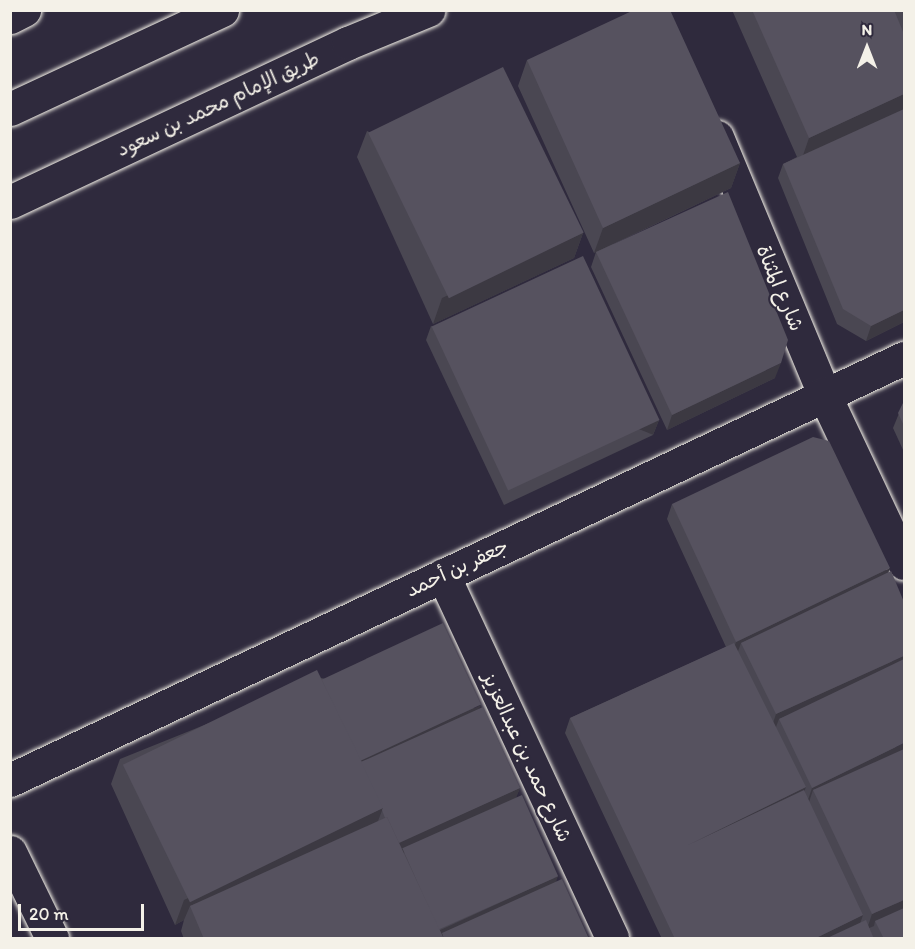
<!DOCTYPE html>
<meta charset="utf-8">
<style>
body{margin:0}
#map{position:relative;width:915px;height:949px;overflow:hidden;background:#2f2a3d;font-family:Itim,"Playpen Sans Arabic",sans-serif}
div>[style]{position:absolute}
[style*='--x']{left:calc(var(--x)*1px);top:calc(var(--y)*1px);width:calc(var(--w)*1px);rotate:calc(var(--a)*1deg)}
.roads{filter:drop-shadow(0 0 2px #f4f1e8) drop-shadow(0 0 2px #f4f1e8)}
.street>*{height:33px;margin:-16.5px;padding:0 16.5px;transform-origin:16.5px;border-radius:16.5px;background:#2f2a3d}
.secondary>*{height:33px;margin:-16.5px;padding:0 16.5px;transform-origin:16.5px;border-radius:16.5px;background:#2f2a3d}
.primary>*{height:33px;margin:-16.5px;padding:0 16.5px;transform-origin:16.5px;border-radius:16.5px;background:#2f2a3d}
.wall>*{inset:0;background:#4a4752}
.shaded-wall>*{inset:0;background:#3c3942;transform-origin:0 0}
.building>*{inset:0;background:#56525f;transform-origin:0 0}
span{translate:-50% -50%;white-space:nowrap;text-align:center;line-height:1.15;-webkit-text-stroke:4.5px #2f2a3d;paint-order:stroke}
.street-label{font-size:20px;color:#f4f1e8}
.frame{position:absolute;inset:0;border:12px solid #f4f1e8;pointer-events:none}
.north{position:absolute;left:837px;top:18px;width:60px;height:60px;-webkit-text-stroke:4px #2f2a3d;paint-order:stroke;rotate:0deg;font-size:16px;font-weight:700;line-height:24px;text-align:center;color:#f4f1e8}
.north::after{content:'';display:block;margin:auto;width:21px;height:27px;background:#f4f1e8;clip-path:polygon(50% 0,100% 100%,50% 72%,0 100%)}
.scale{position:absolute;left:18px;top:904px;width:126px;height:27px;box-sizing:border-box;border:3px solid #f4f1e8;border-top:0;padding-left:8px;font-size:18px;line-height:21px;white-space:nowrap;color:#f4f1e8;-webkit-text-stroke:4px #2f2a3d;paint-order:stroke}
</style>
<div id="map">
<div class="roads">
<div class="street">
<i style="--x:717;--y:137;--w:278;--a:67.4"></i>
<i style="--x:824;--y:394;--w:187;--a:64.7"></i>
<i style="--x:443;--y:575;--w:400;--a:65"></i>
<i style="--x:10;--y:780;--w:989;--a:-25.27"></i>
</div>
<div class="secondary">
<i style="--x:10;--y:202;--w:374;--a:-25.2"></i>
<i style="--x:348;--y:43;--w:87;--a:-22.4"></i>
<i style="--x:10;--y:852;--w:96;--a:64"></i>
</div>
<div class="primary">
<i style="--x:10;--y:17;--w:16;--a:-27"></i>
<i style="--x:10;--y:109;--w:234;--a:-25"></i>
</div>
</div>
<div class="wall">
<i style="clip-path:polygon(732px 10px,904px 10px,904px 322px,866px 341px,837px 324px,778px 178px,783px 164px,797px 157px)"></i>
<i style="clip-path:polygon(527px 60px,740px 163px,731px 188px,614px 244px,775px 378px,667px 430px,591px 267px,596px 252px,594px 253px,518px 86px)"></i>
<i style="clip-path:polygon(367px 131px,583px 233px,574px 258px,433px 324px,357px 157px)"></i>
<i style="clip-path:polygon(431px 326px,659px 420px,653px 435px,504px 505px,426px 340px)"></i>
<i style="clip-path:polygon(904px 401px,904px 452px,893px 428px)"></i>
<i style="clip-path:polygon(672px 504px,888px 572px,904px 939px,662px 939px,565px 733px,570px 718px,726px 647px,667px 519px)"></i>
<i style="clip-path:polygon(321px 678px,479px 709px,520px 788px,516px 797px,556px 881px,589px 939px,184px 939px,181px 931px,184px 920px,175px 925px,111px 784px,120px 759px)"></i>
</div>
<div class="shaded-wall">
<i style="clip-path:polygon(904px 94px,904px 115px,800px 164px,809px 138px)"></i>
<i style="clip-path:polygon(740px 163px,731px 188px,594px 253px,603px 228px)"></i>
<i style="clip-path:polygon(583px 233px,574px 258px,433px 324px,442px 298px)"></i>
<i style="clip-path:polygon(904px 310px,904px 322px,866px 341px,871px 326px)"></i>
<i style="clip-path:polygon(781px 363px,775px 378px,667px 430px,672px 415px)"></i>
<i style="left:659px;top:420px;width:16px;height:165px;rotate:112deg"></i>
<i style="clip-path:polygon(890px 568px,885px 582px,741px 643px,737px 654px,731px 657px,736px 642px)"></i>
<i style="clip-path:polygon(904px 656px,904px 668px,779px 719px,776px 727px,771px 729px,776px 714px)"></i>
<i style="clip-path:polygon(481px 705px,475px 719px,360px 762px,358px 759px)"></i>
<i style="clip-path:polygon(904px 743px,904px 755px,813px 790px,809px 802px,807px 803px,812px 788px)"></i>
<i style="clip-path:polygon(806px 787px,800px 802px,686px 846px)"></i>
<i style="clip-path:polygon(520px 788px,514px 803px,396px 857px,397px 843px)"></i>
<i style="clip-path:polygon(383px 808px,373px 834px,190px 906px,184px 920px,175px 925px,184px 900px)"></i>
<i style="clip-path:polygon(558px 876px,553px 891px,438px 939px,436px 932px)"></i>
<i style="clip-path:polygon(904px 900px,904px 912px,875px 921px,874px 926px,867px 929px,872px 914px)"></i>
<i style="clip-path:polygon(863px 915px,858px 930px,840px 939px,814px 939px)"></i>
</div>
<div class="building">
<i style="clip-path:polygon(634px 10px,670px 10px,740px 163px,603px 228px,527px 60px)"></i>
<i style="clip-path:polygon(752px 10px,894px 10px,904px 34px,904px 94px,809px 138px)"></i>
<i style="left:503px;top:67px;width:184px;height:150px;rotate:64deg"></i>
<i style="clip-path:polygon(904px 109px,904px 310px,871px 326px,843px 309px,783px 164px)"></i>
<i style="clip-path:polygon(728px 192px,788px 340px,781px 363px,672px 415px,596px 252px)"></i>
<i style="left:583px;top:256px;width:181px;height:167px;rotate:65deg"></i>
<i style="clip-path:polygon(904px 401px,904px 426px,898px 413px)"></i>
<i style="clip-path:polygon(813px 437px,829px 441px,890px 568px,736px 642px,672px 504px)"></i>
<i style="clip-path:polygon(891px 571px,904px 602px,904px 656px,776px 714px,741px 643px)"></i>
<i style="left:443px;top:623px;width:90px;height:134px;rotate:65deg"></i>
<i style="clip-path:polygon(734px 643px,806px 787px,686px 846px,804px 790px,863px 915px,814px 939px,675px 939px,570px 718px)"></i>
<i style="clip-path:polygon(904px 659px,904px 743px,812px 788px,779px 719px)"></i>
<i style="left:317px;top:670px;width:153px;height:216px;rotate:64deg"></i>
<i style="clip-path:polygon(483px 707px,520px 788px,399px 843px,387px 817px,385px 818px,382px 810px,383px 808px,361px 762px)"></i>
<i style="clip-path:polygon(904px 749px,904px 900px,872px 914px,813px 790px)"></i>
<i style="left:522px;top:795px;width:89px;height:131px;rotate:66deg"></i>
<i style="clip-path:polygon(387px 817px,444px 939px,204px 939px,190px 906px)"></i>
<i style="clip-path:polygon(562px 879px,589px 939px,444px 939px,442px 933px)"></i>
<i style="clip-path:polygon(904px 908px,904px 939px,884px 939px,875px 921px)"></i>
<i style="clip-path:polygon(866px 920px,874px 939px,825px 939px)"></i>
</div>
<div class="street-label">
<span style="left:218px;top:104px;rotate:-25deg">طريق الإمام محمد بن سعود</span>
<span style="left:780px;top:288px;rotate:67deg">شارع المثناة</span>
<span style="left:457px;top:568px;rotate:-25deg">جعفر بن أحمد</span>
<span style="left:527px;top:757px;rotate:65deg">شارع حمد بن عبدالعزيز</span>
</div>
<div class="frame"></div>
<div class="north">N</div>
<div class="scale">20 m</div>
</div>
